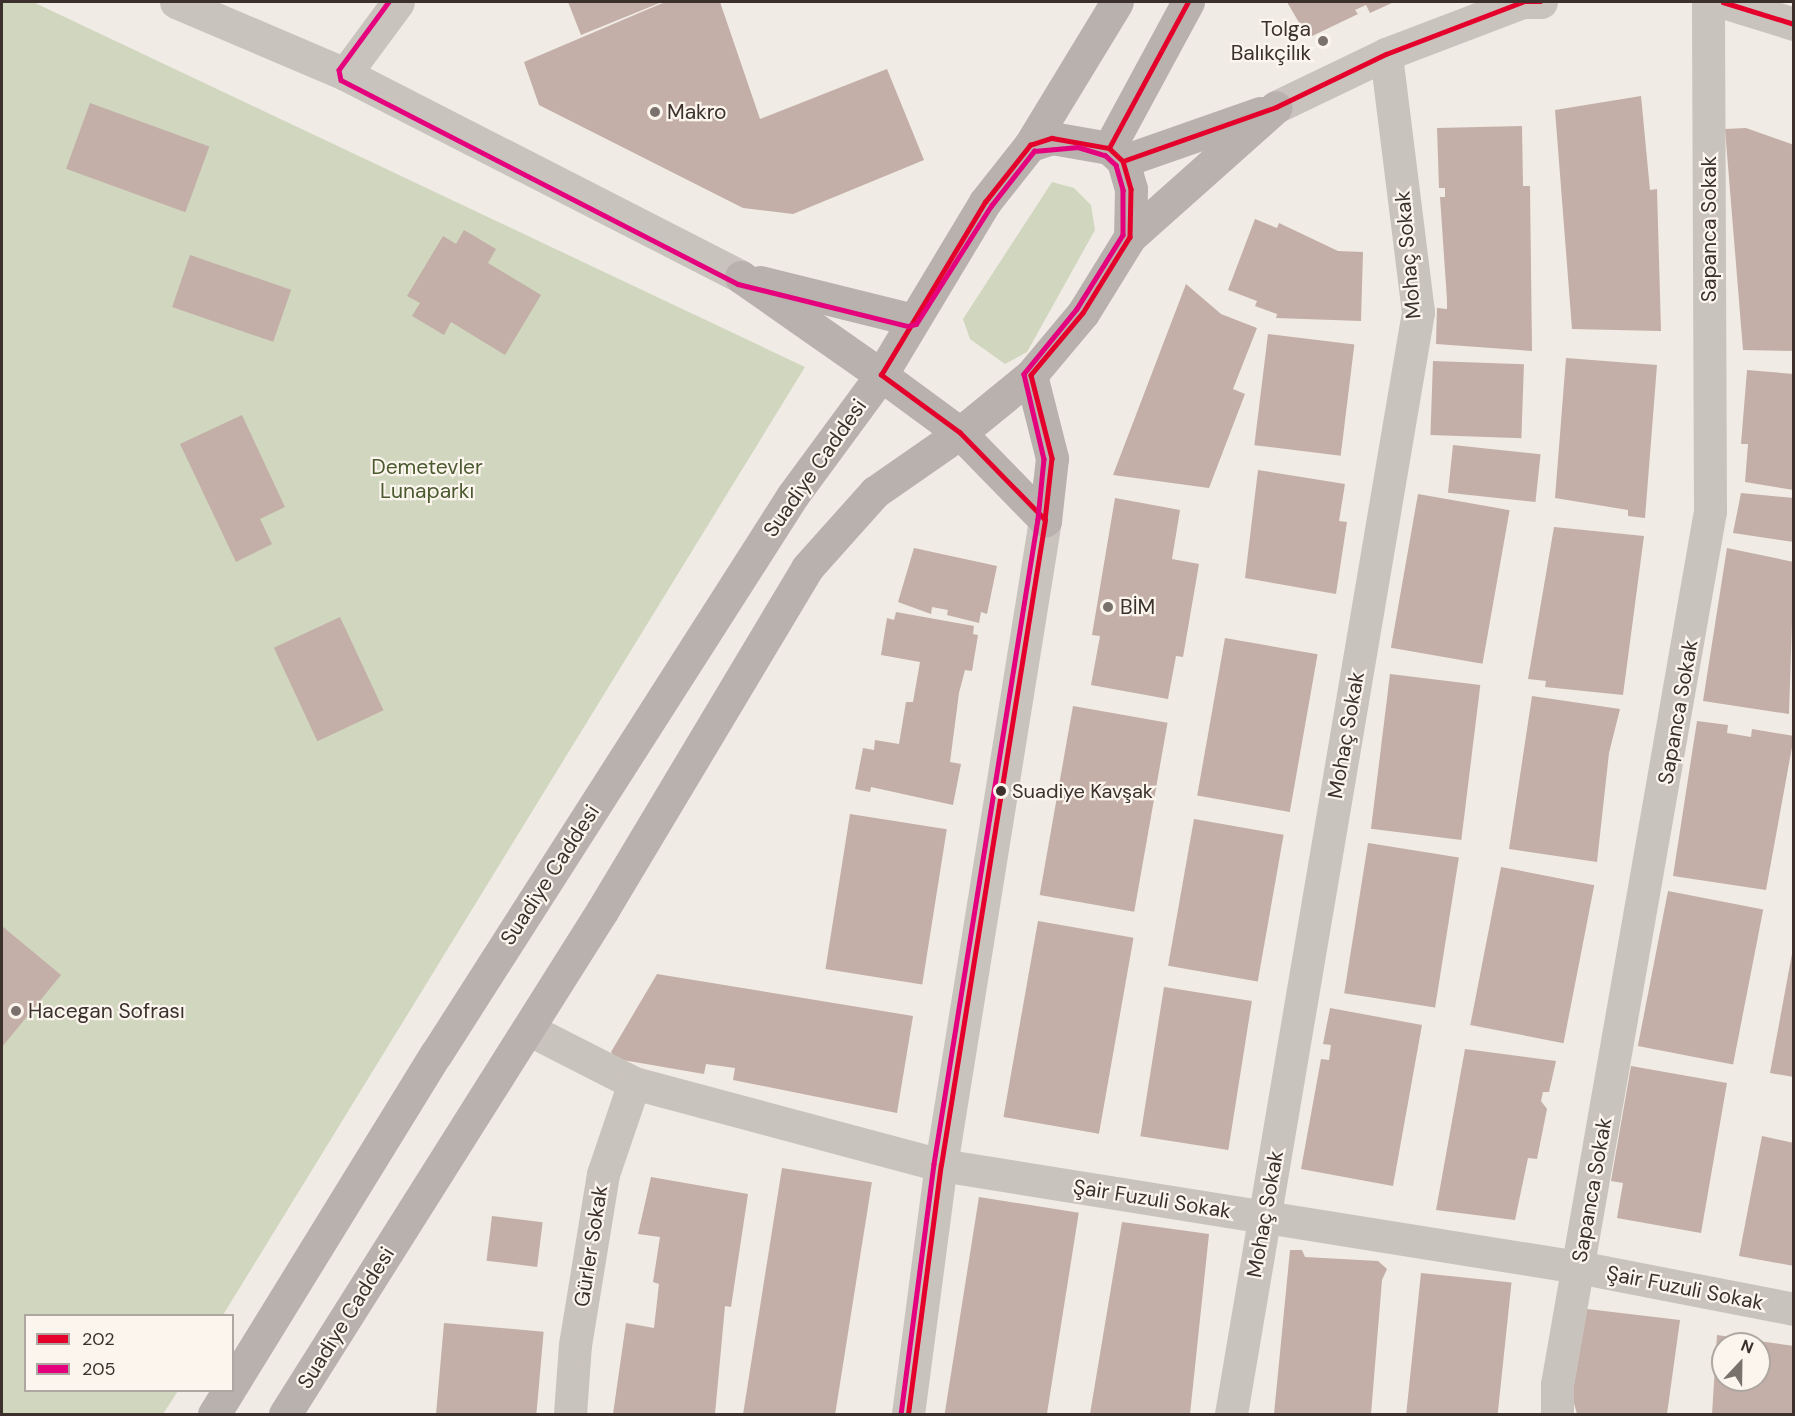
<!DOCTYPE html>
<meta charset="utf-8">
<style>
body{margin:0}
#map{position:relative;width:1795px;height:1416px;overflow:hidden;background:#f0ebe5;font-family:"DM Sans",sans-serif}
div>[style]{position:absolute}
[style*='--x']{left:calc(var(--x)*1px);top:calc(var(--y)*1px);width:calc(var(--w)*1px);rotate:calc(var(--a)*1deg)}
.green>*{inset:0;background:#d1d6bf}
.building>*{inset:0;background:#c3afa7;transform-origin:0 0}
.minor>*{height:33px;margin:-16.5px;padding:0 16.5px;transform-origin:16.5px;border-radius:16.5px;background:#c9c3be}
.major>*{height:33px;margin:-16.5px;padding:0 16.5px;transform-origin:16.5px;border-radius:16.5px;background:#b8b1ad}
.bus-1>*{height:4.5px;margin:-2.25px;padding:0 2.25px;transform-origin:2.25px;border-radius:2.25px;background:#e4002b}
.bus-2>*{height:4.5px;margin:-2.25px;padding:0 2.25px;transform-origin:2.25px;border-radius:2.25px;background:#e5007d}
.dots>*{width:16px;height:16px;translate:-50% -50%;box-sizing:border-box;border:3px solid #fbf5ee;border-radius:50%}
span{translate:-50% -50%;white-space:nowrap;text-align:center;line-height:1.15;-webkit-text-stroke:4.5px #fbf5ee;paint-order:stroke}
.bus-label{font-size:20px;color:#3b302b}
.left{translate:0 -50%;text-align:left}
.poi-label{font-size:21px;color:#3b302b}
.right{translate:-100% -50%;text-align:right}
.street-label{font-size:21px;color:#3b302b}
.park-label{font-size:21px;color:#4a5a2e}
.frame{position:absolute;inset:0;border:3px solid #3b302b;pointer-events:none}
.legend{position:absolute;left:24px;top:1314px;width:210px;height:78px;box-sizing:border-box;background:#fbf5ee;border:2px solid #aea6a0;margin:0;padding:8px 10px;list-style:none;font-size:18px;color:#3b302b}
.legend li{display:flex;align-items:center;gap:12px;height:30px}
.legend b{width:30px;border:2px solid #aea6a0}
.north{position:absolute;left:1711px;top:1332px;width:60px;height:60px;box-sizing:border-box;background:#fbf5ee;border:2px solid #aea6a0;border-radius:50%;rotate:22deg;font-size:16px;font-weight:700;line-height:24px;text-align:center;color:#3b302b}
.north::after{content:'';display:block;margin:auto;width:21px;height:27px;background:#7a716c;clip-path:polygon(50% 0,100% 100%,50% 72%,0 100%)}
</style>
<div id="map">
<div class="green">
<i style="clip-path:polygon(2px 2px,33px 2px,805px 367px,223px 1315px,26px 1316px,26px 1390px,178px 1391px,163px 1414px,2px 1414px)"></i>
<i style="clip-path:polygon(1052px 182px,1074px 188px,1091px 205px,1095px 230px,1027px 352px,1005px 364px,970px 339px,963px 319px)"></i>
</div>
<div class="building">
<i style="clip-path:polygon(568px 2px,662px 2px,581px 35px)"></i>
<i style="clip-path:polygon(665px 2px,720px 2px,760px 119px,887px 69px,924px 160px,793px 214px,743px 208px,539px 105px,524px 62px)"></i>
<i style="clip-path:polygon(1287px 2px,1394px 2px,1370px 13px,1366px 5px,1355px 10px,1358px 14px,1308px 38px)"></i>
<i style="clip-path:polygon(1641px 96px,1650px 190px,1657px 189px,1661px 331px,1572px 329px,1555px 110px)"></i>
<i style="left:90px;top:103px;width:127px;height:70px;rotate:20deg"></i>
<i style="clip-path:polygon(1522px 126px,1523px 186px,1530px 186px,1532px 351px,1436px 344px,1437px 308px,1447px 309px,1447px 300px,1440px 197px,1445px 197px,1445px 188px,1439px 188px,1437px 128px)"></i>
<i style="clip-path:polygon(1746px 128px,1794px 145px,1794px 351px,1743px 350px,1725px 129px)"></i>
<i style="clip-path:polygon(1255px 219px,1277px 228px,1279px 223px,1338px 251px,1363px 252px,1361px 321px,1276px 318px,1277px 314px,1255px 306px,1257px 301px,1228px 290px)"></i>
<i style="clip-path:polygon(464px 230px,496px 249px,488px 263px,541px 295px,505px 355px,451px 322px,444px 335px,412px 316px,420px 303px,407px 296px,443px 236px,456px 244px)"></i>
<i style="left:190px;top:255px;width:107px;height:55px;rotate:19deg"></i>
<i style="clip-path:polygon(1186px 284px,1221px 314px,1257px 328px,1233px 389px,1245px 394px,1209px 488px,1113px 475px)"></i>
<i style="left:1268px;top:334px;width:87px;height:112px;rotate:7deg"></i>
<i style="clip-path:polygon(1566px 358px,1657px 365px,1645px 518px,1628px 516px,1628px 510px,1555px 498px)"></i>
<i style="left:1433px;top:361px;width:91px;height:74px;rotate:2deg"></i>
<i style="clip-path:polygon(1747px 370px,1794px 374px,1794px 490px,1745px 482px,1748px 444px,1741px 444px)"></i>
<i style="clip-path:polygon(242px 415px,285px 507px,260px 519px,272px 544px,236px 562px,180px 444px)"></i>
<i style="left:1453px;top:445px;width:88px;height:48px;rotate:6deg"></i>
<i style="clip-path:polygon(1258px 470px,1345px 484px,1339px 521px,1347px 522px,1336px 594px,1245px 578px)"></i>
<i style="clip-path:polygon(1741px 493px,1794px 498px,1794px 542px,1733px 533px)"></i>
<i style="left:1418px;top:494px;width:93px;height:156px;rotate:10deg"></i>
<i style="clip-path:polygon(1115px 498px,1180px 510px,1172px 559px,1199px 564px,1183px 657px,1176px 656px,1168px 699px,1091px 685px,1100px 636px,1092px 635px)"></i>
<i style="clip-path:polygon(1554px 527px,1644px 536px,1623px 695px,1545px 687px,1546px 681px,1528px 679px)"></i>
<i style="clip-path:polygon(914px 548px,997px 566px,987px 614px,981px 612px,979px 623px,947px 615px,948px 610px,932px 607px,931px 614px,898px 602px)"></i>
<i style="clip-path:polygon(1727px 548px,1794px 562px,1789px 714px,1703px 701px)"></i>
<i style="clip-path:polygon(896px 612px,974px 626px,973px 634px,978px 635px,972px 671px,965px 670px,959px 693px,950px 762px,961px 764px,953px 805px,871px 787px,870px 792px,855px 789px,863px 748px,874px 750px,875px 740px,899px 744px,906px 702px,913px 702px,920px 662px,881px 655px,887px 618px,894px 620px)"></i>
<i style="left:340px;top:617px;width:103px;height:73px;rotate:65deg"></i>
<i style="left:1225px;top:638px;width:94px;height:160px;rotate:10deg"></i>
<i style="left:1390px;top:674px;width:91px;height:156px;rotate:7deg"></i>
<i style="clip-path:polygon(1532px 696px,1620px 709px,1609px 753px,1597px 862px,1509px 849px)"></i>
<i style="left:1073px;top:706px;width:96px;height:192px;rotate:10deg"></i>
<i style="clip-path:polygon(1697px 721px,1728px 725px,1727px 733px,1751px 737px,1752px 729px,1794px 736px,1766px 890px,1673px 876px)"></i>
<i style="left:850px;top:814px;width:98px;height:157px;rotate:9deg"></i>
<i style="left:1194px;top:819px;width:91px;height:149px;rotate:10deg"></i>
<i style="left:1368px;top:843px;width:92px;height:152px;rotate:9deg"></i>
<i style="left:1501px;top:867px;width:95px;height:161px;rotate:11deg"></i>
<i style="left:1668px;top:891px;width:97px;height:158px;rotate:11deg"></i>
<i style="left:1038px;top:921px;width:97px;height:199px;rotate:10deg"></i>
<i style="clip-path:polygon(2px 926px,61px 975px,2px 1047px)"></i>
<i style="clip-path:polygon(1794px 943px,1794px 1077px,1770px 1073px)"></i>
<i style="clip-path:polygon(657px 974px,913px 1016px,897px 1113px,733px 1080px,735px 1068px,706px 1064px,704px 1074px,617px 1059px,611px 1052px)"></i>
<i style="left:1164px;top:987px;width:89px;height:151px;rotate:9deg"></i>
<i style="clip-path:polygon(1330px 1008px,1422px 1025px,1393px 1186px,1301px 1169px,1321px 1059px,1329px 1060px,1331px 1045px,1323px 1044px)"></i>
<i style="clip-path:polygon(1465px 1049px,1556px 1061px,1549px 1092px,1543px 1092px,1541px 1101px,1547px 1109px,1537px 1159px,1528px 1158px,1515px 1220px,1436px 1210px)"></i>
<i style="clip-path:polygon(1631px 1066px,1727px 1083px,1701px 1233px,1617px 1218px,1623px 1183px,1611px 1181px)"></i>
<i style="clip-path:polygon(1762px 1136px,1794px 1143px,1794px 1266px,1739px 1256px)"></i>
<i style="left:782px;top:1168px;width:91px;height:250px;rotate:9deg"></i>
<i style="clip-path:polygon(651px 1177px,748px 1194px,731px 1307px,725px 1306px,715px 1414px,613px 1414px,626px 1323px,654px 1328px,659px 1284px,653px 1282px,660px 1237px,638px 1234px)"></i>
<i style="left:979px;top:1197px;width:101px;height:219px;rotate:9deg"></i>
<i style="left:492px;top:1216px;width:51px;height:45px;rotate:7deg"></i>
<i style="clip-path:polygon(1122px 1222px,1209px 1234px,1190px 1414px,1090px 1414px)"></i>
<i style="clip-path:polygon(1290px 1250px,1302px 1250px,1305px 1257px,1378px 1261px,1387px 1269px,1382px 1280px,1371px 1414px,1274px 1414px)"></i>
<i style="left:1421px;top:1273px;width:91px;height:142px;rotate:6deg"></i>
<i style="clip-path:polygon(1587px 1309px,1680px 1320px,1667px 1414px,1577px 1414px,1572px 1396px)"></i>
<i style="left:444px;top:1323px;width:100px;height:91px;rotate:5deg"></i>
<i style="clip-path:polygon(evenodd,1717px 1335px,1794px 1346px,1794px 1414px,1712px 1414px,1717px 1335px,1723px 1344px,1759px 1344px,1759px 1380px,1723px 1380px,1723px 1344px)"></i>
</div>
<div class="minor">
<i style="--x:176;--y:2;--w:184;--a:23.1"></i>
<i style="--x:345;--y:74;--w:445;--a:27.1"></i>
<i style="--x:1723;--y:2;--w:74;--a:17.2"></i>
<i style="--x:345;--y:74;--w:89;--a:-53.6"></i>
<i style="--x:1276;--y:107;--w:122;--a:-25.7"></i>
<i style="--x:1386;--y:54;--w:146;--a:-20.9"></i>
<i style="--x:1522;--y:2;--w:19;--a:0"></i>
<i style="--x:528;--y:1029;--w:119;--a:27"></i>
<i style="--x:634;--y:1083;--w:318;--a:15"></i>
<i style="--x:941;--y:1165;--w:645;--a:9.1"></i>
<i style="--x:1578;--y:1267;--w:220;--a:11"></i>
<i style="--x:570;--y:1414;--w:69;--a:-85.9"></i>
<i style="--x:575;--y:1345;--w:173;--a:-80.7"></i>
<i style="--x:603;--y:1174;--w:96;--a:-71.2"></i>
<i style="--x:908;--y:1414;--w:251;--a:-82.5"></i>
<i style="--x:941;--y:1165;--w:653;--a:-80.84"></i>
<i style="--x:1231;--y:1414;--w:1118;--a:-80.37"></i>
<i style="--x:1418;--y:312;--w:260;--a:-97.1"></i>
<i style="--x:1557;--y:1414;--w:30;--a:-90"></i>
<i style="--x:1557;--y:1384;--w:886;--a:-80.06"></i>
<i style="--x:1710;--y:511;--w:509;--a:-90.23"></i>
</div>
<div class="major">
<i style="--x:1030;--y:145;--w:167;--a:-58.7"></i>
<i style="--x:1109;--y:148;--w:166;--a:-61.6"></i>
<i style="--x:1123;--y:161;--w:145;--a:-19.3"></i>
<i style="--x:1130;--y:237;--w:195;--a:-41.7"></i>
<i style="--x:760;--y:282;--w:154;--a:13.9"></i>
<i style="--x:1031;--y:375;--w:86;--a:75.8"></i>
<i style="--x:1052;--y:458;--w:62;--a:96.4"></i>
<i style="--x:232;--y:1385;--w:389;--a:-58.4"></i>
<i style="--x:436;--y:1054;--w:663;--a:-57.44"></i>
<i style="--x:793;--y:495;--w:149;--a:-53.7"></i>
<i style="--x:881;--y:375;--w:171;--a:-145"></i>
<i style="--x:214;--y:1414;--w:28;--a:-58"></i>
<i style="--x:285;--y:1414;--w:595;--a:-57.78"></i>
<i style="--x:602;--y:911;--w:400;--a:-59.1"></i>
<i style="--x:807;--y:568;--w:102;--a:-48.2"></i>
<i style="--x:875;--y:492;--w:103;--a:-34.8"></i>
<i style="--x:960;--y:433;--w:92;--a:-39.2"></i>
<i style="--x:1031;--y:375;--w:81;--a:-50"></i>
<i style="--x:1083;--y:313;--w:89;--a:-58.3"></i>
<i style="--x:1130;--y:237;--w:48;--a:-88.8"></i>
<i style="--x:1131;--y:189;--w:29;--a:-106"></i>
<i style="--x:1123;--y:161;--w:19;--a:-137"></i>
<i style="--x:1109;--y:148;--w:58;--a:-170"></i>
<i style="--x:1052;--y:138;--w:23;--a:162"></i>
<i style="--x:1030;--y:145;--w:73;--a:128.3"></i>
<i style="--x:985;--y:202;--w:202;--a:121"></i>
<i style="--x:881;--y:375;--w:98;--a:36.3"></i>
<i style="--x:960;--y:433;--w:122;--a:45.7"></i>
</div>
<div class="bus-1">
<i style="--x:1723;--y:2;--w:74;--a:17.2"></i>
<i style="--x:1052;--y:138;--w:58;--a:10"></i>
<i style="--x:1109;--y:148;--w:19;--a:43"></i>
<i style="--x:1123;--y:161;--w:29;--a:74"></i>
<i style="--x:1131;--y:189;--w:48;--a:91.2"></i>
<i style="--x:1130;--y:237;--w:89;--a:121.7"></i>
<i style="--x:1083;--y:313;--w:81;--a:130"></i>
<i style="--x:1031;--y:375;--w:86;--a:75.8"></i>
<i style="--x:1052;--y:458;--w:62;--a:96.4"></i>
<i style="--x:1045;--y:520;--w:122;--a:-134.3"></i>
<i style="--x:960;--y:433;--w:98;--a:-143.7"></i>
<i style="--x:881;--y:375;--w:202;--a:-59"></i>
<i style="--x:985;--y:202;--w:73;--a:-51.7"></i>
<i style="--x:1030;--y:145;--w:23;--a:-18"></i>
<i style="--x:1109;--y:148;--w:166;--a:-61.6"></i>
<i style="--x:1123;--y:161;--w:162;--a:-19.4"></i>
<i style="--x:1276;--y:107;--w:122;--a:-25.7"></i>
<i style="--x:1386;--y:54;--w:146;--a:-20.9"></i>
<i style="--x:1522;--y:2;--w:19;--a:0"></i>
<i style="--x:908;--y:1414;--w:251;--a:-82.5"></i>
<i style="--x:941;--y:1165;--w:653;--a:-80.84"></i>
</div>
<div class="bus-2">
<i style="--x:389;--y:2;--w:84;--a:126.3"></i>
<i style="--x:339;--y:70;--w:10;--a:79"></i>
<i style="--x:341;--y:80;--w:446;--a:27.2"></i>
<i style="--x:738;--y:284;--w:175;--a:13.9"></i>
<i style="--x:908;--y:326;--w:8;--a:-14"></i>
<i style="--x:916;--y:324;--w:140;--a:-57.6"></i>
<i style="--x:991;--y:206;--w:70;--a:-52"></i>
<i style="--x:1034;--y:151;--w:44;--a:-5.2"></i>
<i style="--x:1078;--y:147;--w:28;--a:17"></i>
<i style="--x:1105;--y:155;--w:15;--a:42"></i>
<i style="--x:1116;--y:165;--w:26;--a:74"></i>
<i style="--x:1123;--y:190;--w:45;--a:90"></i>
<i style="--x:1123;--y:235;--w:87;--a:121.9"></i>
<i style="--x:1077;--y:309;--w:84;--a:129.2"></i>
<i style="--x:1024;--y:374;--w:87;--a:76.8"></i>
<i style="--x:1044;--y:459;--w:60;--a:95.7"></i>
<i style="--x:1038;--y:519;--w:653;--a:99.16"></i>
<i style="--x:934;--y:1164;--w:251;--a:97.5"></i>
</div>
<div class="dots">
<i style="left:1323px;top:41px;background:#7a716c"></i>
<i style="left:655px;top:112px;background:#7a716c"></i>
<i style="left:1108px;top:607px;background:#7a716c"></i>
<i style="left:1001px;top:791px;background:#3b302b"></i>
<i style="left:16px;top:1011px;background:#7a716c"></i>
</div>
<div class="bus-label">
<span class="left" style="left:1012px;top:791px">Suadiye Kavşak</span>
</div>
<div class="poi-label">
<span class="right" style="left:1311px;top:41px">Tolga<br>Balıkçilık</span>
<span class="left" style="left:667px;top:112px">Makro</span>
<span class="left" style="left:1120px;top:607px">BİM</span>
<span class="left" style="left:28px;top:1011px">Hacegan Sofrası</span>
</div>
<div class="street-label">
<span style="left:1709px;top:229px;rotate:-90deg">Sapanca Sokak</span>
<span style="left:1408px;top:255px;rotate:-95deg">Mohaç Sokak</span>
<span style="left:815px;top:468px;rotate:-55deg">Suadiye Caddesi</span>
<span style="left:1678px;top:712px;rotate:-80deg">Sapanca Sokak</span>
<span style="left:1346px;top:735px;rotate:-80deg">Mohaç Sokak</span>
<span style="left:550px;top:875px;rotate:-57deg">Suadiye Caddesi</span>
<span style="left:1592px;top:1190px;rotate:-80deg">Sapanca Sokak</span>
<span style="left:1152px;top:1199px;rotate:9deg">Şair Fuzuli Sokak</span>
<span style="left:1265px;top:1214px;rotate:-80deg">Mohaç Sokak</span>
<span style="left:591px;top:1246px;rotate:-81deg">Gürler Sokak</span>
<span style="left:1685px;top:1288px;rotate:11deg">Şair Fuzuli Sokak</span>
<span style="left:346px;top:1318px;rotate:-58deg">Suadiye Caddesi</span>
</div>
<div class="park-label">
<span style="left:427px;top:479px">Demetevler<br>Lunaparkı</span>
</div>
<div class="frame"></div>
<ul class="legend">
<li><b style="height:8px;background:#e4002b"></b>202</li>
<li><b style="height:8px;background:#e5007d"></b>205</li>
</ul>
<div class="north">N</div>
</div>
